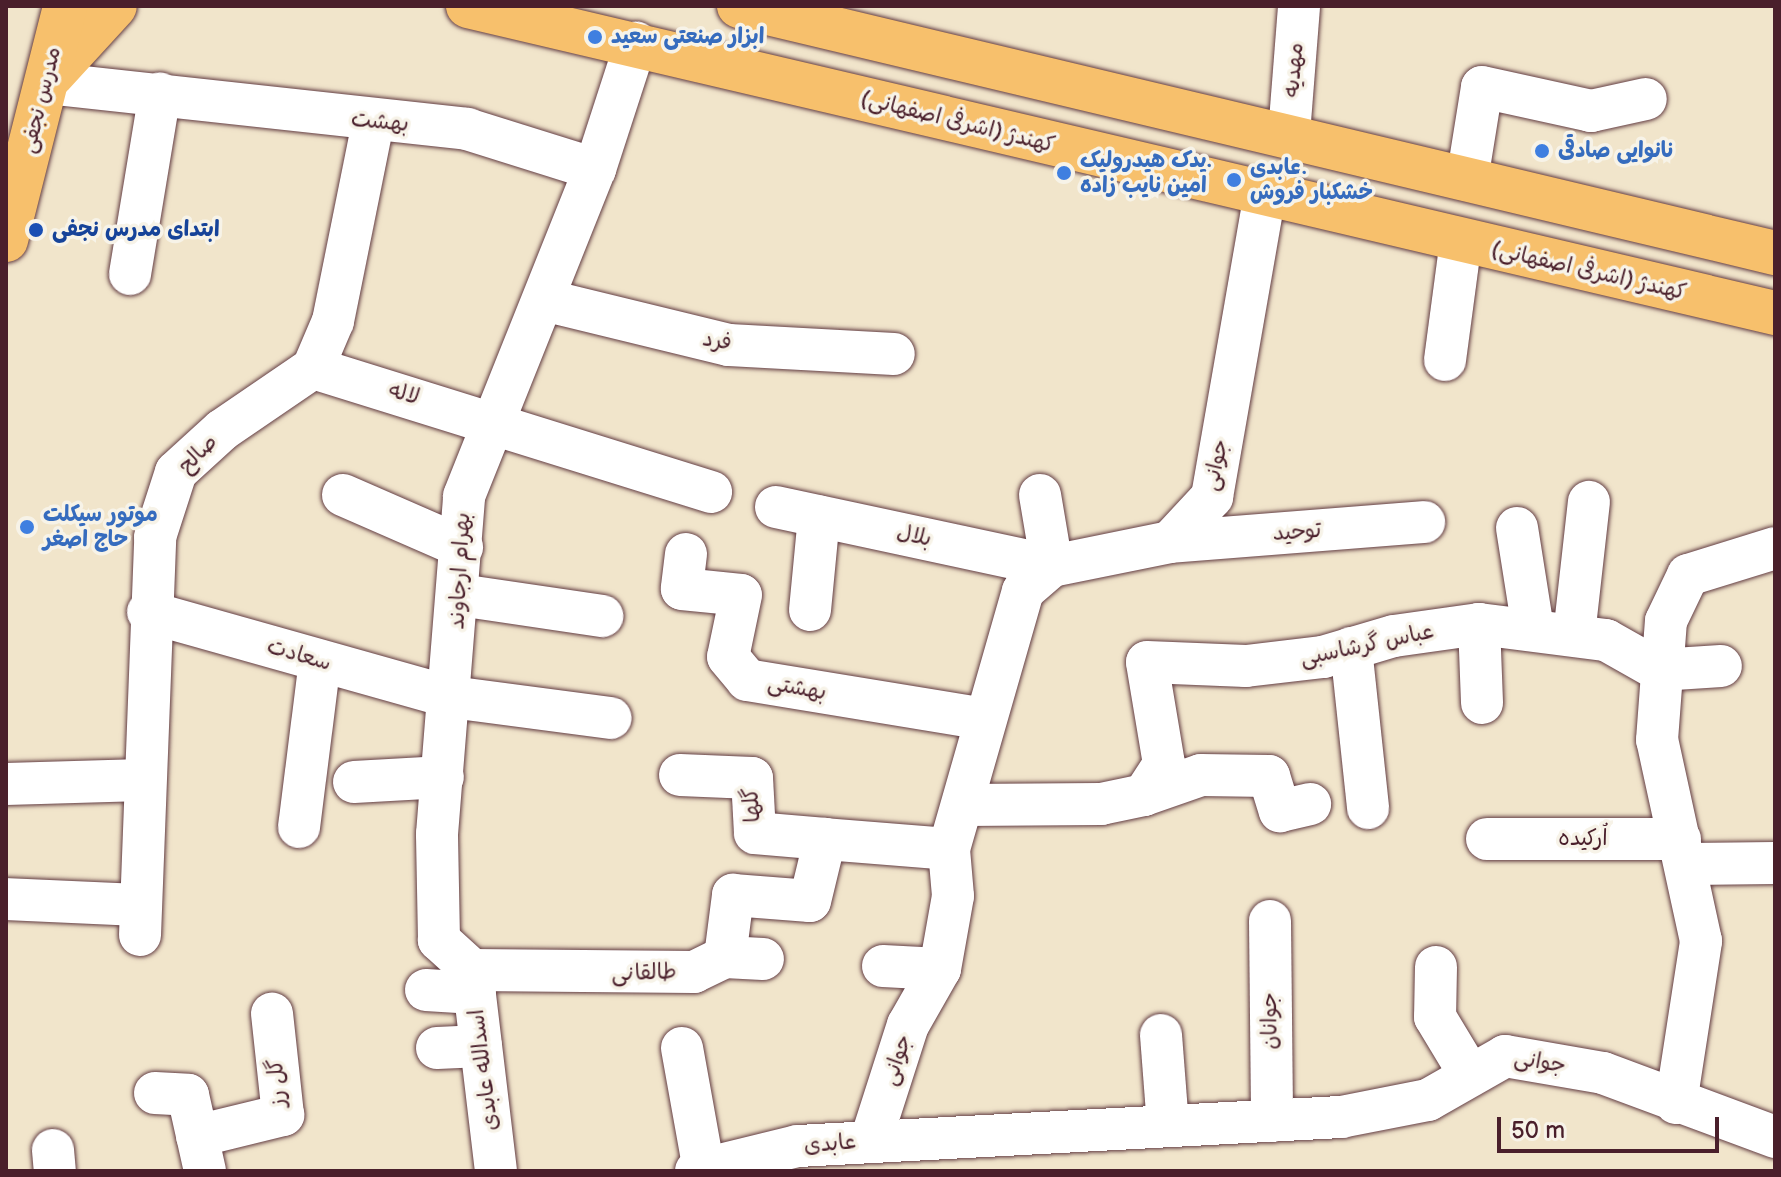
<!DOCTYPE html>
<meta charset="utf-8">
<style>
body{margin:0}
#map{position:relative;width:1781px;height:1177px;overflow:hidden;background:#f1e5cb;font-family:"Balsamiq Sans","Playpen Sans Arabic",sans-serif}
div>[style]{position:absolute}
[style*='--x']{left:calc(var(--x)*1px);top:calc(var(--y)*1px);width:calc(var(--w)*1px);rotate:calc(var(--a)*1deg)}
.roads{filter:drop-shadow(0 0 2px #633d43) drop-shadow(0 0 2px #633d43)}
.minor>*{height:42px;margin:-21px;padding:0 21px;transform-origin:21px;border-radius:21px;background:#fff}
.major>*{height:44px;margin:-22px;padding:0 22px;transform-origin:22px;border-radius:22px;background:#f7c06c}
.dots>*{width:22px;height:22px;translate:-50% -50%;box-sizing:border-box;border:4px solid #f7f3e8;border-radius:50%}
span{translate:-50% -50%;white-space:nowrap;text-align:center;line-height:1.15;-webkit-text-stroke:7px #f7f3e8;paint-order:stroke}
.shop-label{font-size:22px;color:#366cbe;font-weight:700}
.left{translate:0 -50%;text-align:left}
.street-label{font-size:22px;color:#4a1f2b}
.transit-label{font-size:22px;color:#164399;font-weight:700}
.frame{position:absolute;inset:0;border:8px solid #4a1f2b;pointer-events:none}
.scale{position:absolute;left:1497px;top:1117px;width:222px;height:36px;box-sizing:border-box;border:4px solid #4a1f2b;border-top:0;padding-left:10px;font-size:24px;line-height:28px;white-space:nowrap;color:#4a1f2b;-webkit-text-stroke:6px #f7f3e8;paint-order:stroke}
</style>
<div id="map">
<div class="roads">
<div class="minor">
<i style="--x:46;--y:83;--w:424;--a:6.2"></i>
<i style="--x:467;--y:129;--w:134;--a:17.4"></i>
<i style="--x:1289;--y:134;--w:128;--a:-85.5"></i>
<i style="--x:1467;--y:180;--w:94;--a:-80.8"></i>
<i style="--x:1482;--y:87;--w:112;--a:12.4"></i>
<i style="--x:1591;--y:111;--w:56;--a:-12.3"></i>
<i style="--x:130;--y:274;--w:183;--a:-80.6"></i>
<i style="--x:544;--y:300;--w:190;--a:13.7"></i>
<i style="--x:729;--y:345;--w:165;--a:3.1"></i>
<i style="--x:1445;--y:360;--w:121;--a:-82.4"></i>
<i style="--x:313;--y:368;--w:417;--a:17.3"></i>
<i style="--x:343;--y:495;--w:130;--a:23.6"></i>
<i style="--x:776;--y:507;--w:282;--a:12.1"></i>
<i style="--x:1052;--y:566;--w:72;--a:-99.6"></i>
<i style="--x:1517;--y:528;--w:102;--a:81"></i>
<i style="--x:1170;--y:542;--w:255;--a:-4.5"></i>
<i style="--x:686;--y:554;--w:35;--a:97"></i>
<i style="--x:682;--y:589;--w:59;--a:5.8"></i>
<i style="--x:741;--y:595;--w:63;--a:101.8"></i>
<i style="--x:728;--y:657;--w:30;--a:50"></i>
<i style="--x:747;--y:680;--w:240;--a:9.3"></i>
<i style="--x:460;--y:595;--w:144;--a:8.4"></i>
<i style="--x:810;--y:610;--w:94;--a:-84.5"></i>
<i style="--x:148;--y:612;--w:315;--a:15.7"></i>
<i style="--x:451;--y:697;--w:161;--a:7.5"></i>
<i style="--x:1479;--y:624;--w:79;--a:87.8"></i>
<i style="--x:1574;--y:635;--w:134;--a:-83.6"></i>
<i style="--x:1351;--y:648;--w:161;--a:83.9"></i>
<i style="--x:680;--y:775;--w:72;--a:2.4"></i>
<i style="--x:752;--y:778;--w:55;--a:86.9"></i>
<i style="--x:755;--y:833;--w:70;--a:4.9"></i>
<i style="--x:354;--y:782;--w:89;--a:-3.2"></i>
<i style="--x:6;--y:784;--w:137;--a:-1.7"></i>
<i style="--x:1144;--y:795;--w:60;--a:-19.3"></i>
<i style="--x:1201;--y:775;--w:68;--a:0.8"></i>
<i style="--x:1269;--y:776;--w:37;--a:73"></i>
<i style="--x:1280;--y:811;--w:31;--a:-13"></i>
<i style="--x:965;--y:805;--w:136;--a:-0.4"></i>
<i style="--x:1101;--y:804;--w:44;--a:-11.8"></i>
<i style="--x:1144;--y:795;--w:37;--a:-57"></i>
<i style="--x:1164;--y:764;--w:103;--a:-99.5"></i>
<i style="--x:1147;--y:662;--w:99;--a:2.3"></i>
<i style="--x:1246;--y:666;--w:78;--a:-6.7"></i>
<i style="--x:1323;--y:657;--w:74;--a:-16.5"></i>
<i style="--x:1394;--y:636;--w:86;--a:-8"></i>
<i style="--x:1479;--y:624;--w:128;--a:7.2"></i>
<i style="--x:1606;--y:640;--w:61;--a:29.5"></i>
<i style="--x:1659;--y:670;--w:62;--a:-3.7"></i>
<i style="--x:299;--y:827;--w:167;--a:-82.8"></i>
<i style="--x:1487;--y:839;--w:193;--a:0"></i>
<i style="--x:1690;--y:864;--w:85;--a:-0.7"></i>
<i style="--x:6;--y:899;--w:134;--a:2.6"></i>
<i style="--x:1270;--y:921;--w:200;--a:89.4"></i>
<i style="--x:140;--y:935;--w:398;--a:-87.8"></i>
<i style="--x:155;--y:537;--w:68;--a:-72.1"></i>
<i style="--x:176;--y:472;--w:62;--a:-42.4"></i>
<i style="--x:222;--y:430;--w:110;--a:-34.3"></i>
<i style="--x:313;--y:368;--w:51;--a:-66.9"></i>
<i style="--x:333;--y:321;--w:202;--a:-78.6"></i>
<i style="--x:725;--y:957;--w:38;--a:3"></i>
<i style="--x:883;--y:966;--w:57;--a:3"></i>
<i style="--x:1436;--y:967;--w:50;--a:91.1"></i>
<i style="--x:1435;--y:1017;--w:68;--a:58.9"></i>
<i style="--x:472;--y:970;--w:45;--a:-137.7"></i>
<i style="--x:439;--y:940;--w:106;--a:-91.1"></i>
<i style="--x:437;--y:834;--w:339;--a:-85.4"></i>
<i style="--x:464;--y:496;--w:352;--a:-68.2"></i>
<i style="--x:595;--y:169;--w:133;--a:-72"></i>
<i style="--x:472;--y:970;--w:222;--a:0.5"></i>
<i style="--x:694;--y:972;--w:34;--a:-26"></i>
<i style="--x:725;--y:957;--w:63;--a:-82.6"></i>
<i style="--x:733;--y:895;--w:77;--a:4.5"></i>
<i style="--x:810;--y:901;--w:64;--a:-76.4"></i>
<i style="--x:825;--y:839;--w:124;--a:4.6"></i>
<i style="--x:472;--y:970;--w:202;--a:83.2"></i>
<i style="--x:426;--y:990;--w:49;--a:3.5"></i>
<i style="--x:1161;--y:1035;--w:91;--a:85.6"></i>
<i style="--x:437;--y:1048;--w:44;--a:-2.6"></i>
<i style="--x:682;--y:1048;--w:124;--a:79.8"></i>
<i style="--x:155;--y:1093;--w:33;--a:3"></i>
<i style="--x:188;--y:1095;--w:78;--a:77.4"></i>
<i style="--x:1676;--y:1103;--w:164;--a:-81.2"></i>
<i style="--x:1701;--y:941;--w:206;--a:-102.3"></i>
<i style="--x:1657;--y:740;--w:119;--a:-85.7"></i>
<i style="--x:1666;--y:621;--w:51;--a:-64.4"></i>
<i style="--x:1688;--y:575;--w:91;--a:-17.2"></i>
<i style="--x:197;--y:1136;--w:89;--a:-13.7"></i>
<i style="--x:283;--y:1115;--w:102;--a:-96.2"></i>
<i style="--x:871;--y:1140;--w:121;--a:-72.2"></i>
<i style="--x:908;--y:1025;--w:64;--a:-60.3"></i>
<i style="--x:940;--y:969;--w:74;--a:-79.9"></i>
<i style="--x:953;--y:896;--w:47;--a:-94.9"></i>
<i style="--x:949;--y:849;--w:268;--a:-74"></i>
<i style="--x:1023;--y:591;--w:38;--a:-41"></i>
<i style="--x:1052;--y:566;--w:120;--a:-11.5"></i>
<i style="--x:1170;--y:542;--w:62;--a:-47"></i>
<i style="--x:1212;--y:497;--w:303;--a:-80.1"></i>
<i style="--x:53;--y:1150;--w:21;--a:85"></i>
<i style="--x:696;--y:1171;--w:105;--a:-13.8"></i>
<i style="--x:798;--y:1146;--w:544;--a:-3.06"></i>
<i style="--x:1341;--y:1117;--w:89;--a:-11.1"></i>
<i style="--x:1428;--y:1100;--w:89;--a:-29.7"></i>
<i style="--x:1505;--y:1056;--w:99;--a:9.8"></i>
<i style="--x:1603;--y:1073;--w:184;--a:20.4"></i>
</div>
<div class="major">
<i style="--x:468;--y:6;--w:1343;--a:13.22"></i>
<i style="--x:739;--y:6;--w:1065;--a:13.41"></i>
<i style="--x:52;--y:75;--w:93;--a:-47.6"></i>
<i style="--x:6;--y:240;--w:241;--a:-75.8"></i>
</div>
</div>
<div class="dots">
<i style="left:595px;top:37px;background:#3f7fe0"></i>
<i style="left:1542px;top:151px;background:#3f7fe0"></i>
<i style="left:1064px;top:173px;background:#3f7fe0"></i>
<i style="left:1234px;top:180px;background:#3f7fe0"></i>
<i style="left:36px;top:230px;background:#1a4fb4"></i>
<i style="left:27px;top:527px;background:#3f7fe0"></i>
</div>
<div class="shop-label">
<span class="left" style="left:611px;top:37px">ابزار صنعتی سعید</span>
<span class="left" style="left:1558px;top:151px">نانوایی صادقی</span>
<span class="left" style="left:1080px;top:173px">یدک هیدرولیک.<br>امین نایب زاده</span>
<span class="left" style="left:1250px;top:180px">عابدی.<br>خشکبار فروش</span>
<span class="left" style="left:43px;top:527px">موتور سیکلت<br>حاج اصغر</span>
</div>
<div class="street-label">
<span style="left:1294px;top:70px;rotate:-85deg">مهدیه</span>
<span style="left:41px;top:100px;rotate:-76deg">مدرس نجفی</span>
<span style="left:380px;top:122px;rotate:5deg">بهشت</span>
<span style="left:958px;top:122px;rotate:14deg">کهندژ (اشرفی اصفهانی)</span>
<span style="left:1589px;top:271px;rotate:13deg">کهندژ (اشرفی اصفهانی)</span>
<span style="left:717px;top:341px;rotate:9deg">فرد</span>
<span style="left:404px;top:394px;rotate:16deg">لاله</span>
<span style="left:198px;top:454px;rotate:-45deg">صالح</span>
<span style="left:1216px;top:465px;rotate:-78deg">جوانی</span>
<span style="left:1297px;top:532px;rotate:-4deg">توحید</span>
<span style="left:914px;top:536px;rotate:12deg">بلال</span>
<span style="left:460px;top:571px;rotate:-87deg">بهرام ارجاوند</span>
<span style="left:1367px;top:645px;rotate:-12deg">عباس گرشاسبی</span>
<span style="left:299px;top:655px;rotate:16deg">سعادت</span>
<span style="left:797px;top:688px;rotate:10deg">بهشتی</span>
<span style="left:752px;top:805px;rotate:-94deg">گلها</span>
<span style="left:1583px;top:839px">اُرکیده</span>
<span style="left:644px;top:973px;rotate:-2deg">طالقانی</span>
<span style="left:1270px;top:1021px;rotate:-91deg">جوانان</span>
<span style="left:897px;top:1060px;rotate:-72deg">جوانی</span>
<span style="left:1540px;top:1062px;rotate:9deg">جوانی</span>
<span style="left:484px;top:1070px;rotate:-97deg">اسدالله عابدی</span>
<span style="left:277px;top:1083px;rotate:-93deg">گل رز</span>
<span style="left:830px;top:1144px;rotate:-5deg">عابدی</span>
</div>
<div class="transit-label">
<span class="left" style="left:52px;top:230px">ابتدای مدرس نجفی</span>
</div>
<div class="frame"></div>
<div class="scale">50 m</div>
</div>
